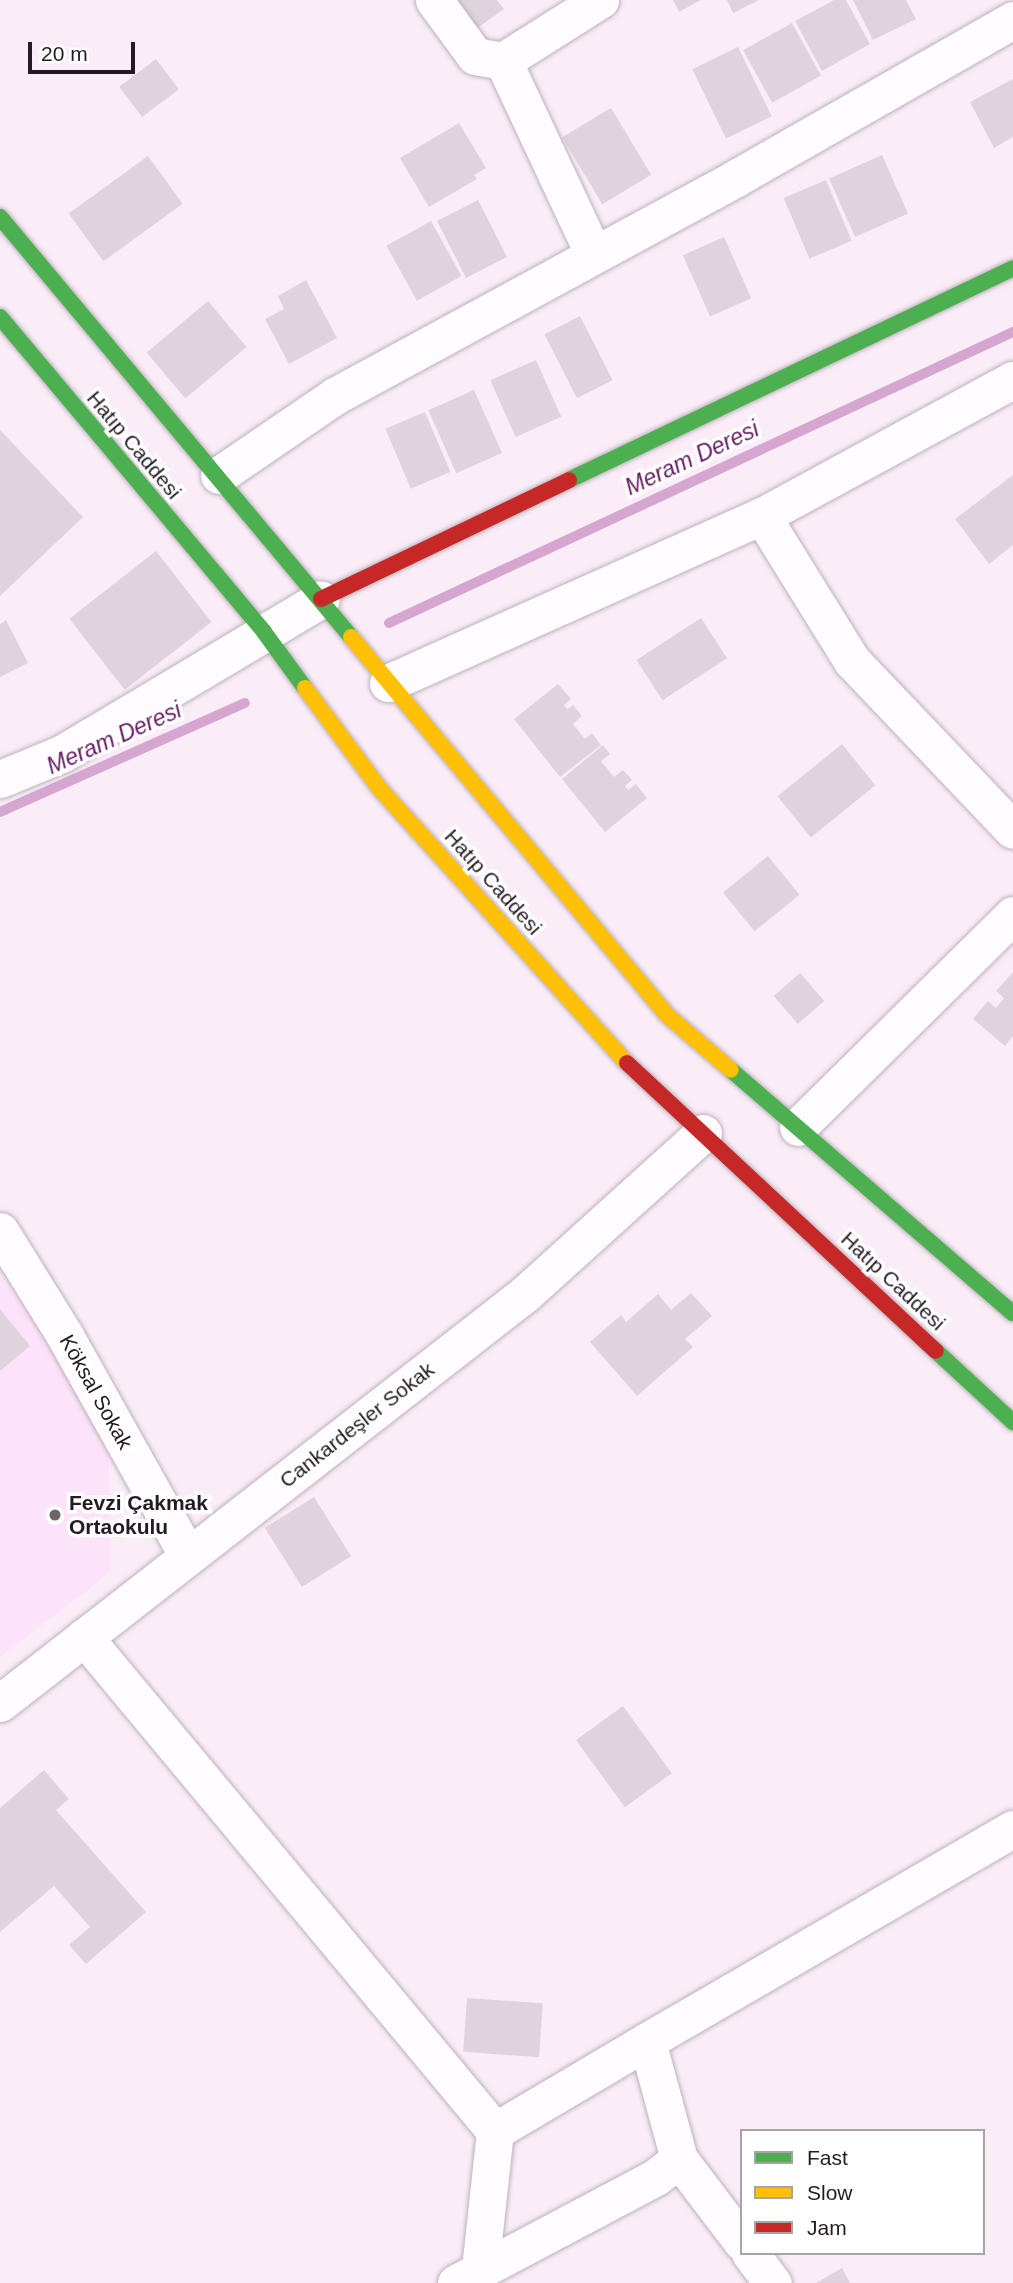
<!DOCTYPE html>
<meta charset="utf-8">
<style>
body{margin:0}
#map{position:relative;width:1013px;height:2283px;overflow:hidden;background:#faedf8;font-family:Arial,sans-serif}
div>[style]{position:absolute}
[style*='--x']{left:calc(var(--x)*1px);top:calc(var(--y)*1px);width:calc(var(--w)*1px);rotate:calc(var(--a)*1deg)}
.built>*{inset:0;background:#fce3f9}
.stream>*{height:10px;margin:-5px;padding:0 5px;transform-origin:5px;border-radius:5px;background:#d5a7d0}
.building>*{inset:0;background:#dfd4de;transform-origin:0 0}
.roads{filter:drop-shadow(0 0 2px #bdb2bc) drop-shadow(0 0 2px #bdb2bc)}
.street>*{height:37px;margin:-18.5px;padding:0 18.5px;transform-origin:18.5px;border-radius:18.5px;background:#fefcfe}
.fast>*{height:16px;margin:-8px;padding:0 8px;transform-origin:8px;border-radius:8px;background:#4caf50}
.slow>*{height:16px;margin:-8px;padding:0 8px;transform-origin:8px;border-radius:8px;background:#ffc107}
.jam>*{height:16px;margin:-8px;padding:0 8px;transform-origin:8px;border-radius:8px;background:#c62828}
.dots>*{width:19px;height:19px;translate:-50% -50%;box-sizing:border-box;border:4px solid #fff;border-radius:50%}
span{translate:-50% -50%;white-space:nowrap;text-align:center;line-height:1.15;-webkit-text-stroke:7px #fff;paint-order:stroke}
.street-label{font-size:21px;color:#241a23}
.poi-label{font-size:21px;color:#241a23;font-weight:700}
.left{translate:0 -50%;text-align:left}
.water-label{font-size:23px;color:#621b5f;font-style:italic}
.legend{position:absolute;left:740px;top:2129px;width:245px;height:126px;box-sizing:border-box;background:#fff;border:2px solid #a7a3a7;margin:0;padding:9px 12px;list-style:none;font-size:21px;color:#241a23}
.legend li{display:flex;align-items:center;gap:14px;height:35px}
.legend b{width:35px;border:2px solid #a7a3a7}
.scale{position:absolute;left:28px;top:42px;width:107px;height:32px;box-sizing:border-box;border:4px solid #241a23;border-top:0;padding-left:9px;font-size:21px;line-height:24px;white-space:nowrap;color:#241a23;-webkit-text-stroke:5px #fff;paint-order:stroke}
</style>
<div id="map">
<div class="built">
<i style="clip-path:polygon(0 1276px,55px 1346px,109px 1457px,110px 1573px,0 1657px)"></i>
</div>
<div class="stream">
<i style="--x:389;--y:623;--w:689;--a:-25"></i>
<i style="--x:0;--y:812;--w:268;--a:-24"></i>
</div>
<div class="building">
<i style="clip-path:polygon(438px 0,497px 0,504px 9px,465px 37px)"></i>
<i style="clip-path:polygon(673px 0,701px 0,679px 12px)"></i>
<i style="clip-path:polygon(727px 0,759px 0,733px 13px)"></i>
<i style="clip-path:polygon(834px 0,846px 0,870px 44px,822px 71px,795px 21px)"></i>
<i style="clip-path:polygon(853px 0,906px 0,916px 19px,873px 40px)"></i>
<i style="left:792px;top:23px;width:60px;height:56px;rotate:61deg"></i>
<i style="left:738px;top:47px;width:77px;height:51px;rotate:64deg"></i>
<i style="left:156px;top:59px;width:38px;height:46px;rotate:53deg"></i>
<i style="clip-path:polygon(1013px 79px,1013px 137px,994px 148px,970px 102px)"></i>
<i style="left:611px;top:108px;width:78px;height:57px;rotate:59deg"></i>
<i style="clip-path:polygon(459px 123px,486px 168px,474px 175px,477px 179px,429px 207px,400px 158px)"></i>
<i style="left:882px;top:155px;width:64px;height:58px;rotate:66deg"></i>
<i style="left:148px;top:156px;width:59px;height:98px;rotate:54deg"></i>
<i style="left:826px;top:180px;width:66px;height:46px;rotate:67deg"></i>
<i style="left:478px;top:200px;width:64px;height:46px;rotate:63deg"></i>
<i style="left:431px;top:221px;width:63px;height:51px;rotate:61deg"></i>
<i style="left:724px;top:237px;width:67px;height:45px;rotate:66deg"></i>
<i style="clip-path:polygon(306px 280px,337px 338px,289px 364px,265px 319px,284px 309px,278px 296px)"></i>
<i style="left:208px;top:301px;width:60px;height:80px;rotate:50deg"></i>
<i style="left:580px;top:316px;width:72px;height:40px;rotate:63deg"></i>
<i style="left:536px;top:360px;width:62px;height:50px;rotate:66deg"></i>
<i style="left:474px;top:390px;width:69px;height:50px;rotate:66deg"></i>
<i style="left:425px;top:412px;width:65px;height:43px;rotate:67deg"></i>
<i style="clip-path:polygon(0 430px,83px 517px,0 596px)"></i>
<i style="clip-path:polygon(1013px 475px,1013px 545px,989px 564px,955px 519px)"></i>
<i style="left:156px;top:551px;width:90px;height:110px;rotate:52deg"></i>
<i style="left:701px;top:618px;width:48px;height:77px;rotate:57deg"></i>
<i style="clip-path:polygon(6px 620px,28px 663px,0 677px,0 624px)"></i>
<i style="clip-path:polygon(558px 684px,571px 699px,564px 705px,567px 709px,573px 705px,582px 716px,573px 724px,585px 739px,592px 733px,601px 745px,560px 777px,514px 719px)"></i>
<i style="left:842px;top:744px;width:53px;height:83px;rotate:51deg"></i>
<i style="clip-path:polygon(603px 745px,610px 754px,601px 761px,614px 777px,623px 770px,632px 780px,625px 786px,628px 790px,636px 784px,647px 798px,605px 832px,562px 779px)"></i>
<i style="left:768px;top:856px;width:50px;height:58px;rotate:51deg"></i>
<i style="clip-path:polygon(1013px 972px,1013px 1036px,1005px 1046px,973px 1019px,988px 1001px,996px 1008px,1004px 998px,996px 991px)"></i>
<i style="left:800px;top:973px;width:37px;height:35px;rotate:49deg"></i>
<i style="clip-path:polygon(691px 1293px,712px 1316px,685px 1339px,693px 1347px,637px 1396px,590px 1342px,621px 1315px,626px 1322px,658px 1294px,671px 1310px)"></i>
<i style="clip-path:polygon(0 1309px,30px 1346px,0 1371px)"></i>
<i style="left:314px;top:1497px;width:70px;height:58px;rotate:58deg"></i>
<i style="left:623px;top:1706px;width:83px;height:58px;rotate:54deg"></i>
<i style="clip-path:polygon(44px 1770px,69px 1799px,56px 1810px,146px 1912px,86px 1964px,69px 1945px,90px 1927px,54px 1886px,0 1932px,0 1808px)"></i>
<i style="left:467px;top:1998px;width:76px;height:54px;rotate:4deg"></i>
<i style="clip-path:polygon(842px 2268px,850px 2283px,816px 2283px)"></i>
</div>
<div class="roads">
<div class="street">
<i style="--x:434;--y:0;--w:69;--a:53.8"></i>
<i style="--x:475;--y:56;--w:28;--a:10"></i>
<i style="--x:594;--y:255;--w:214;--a:-115.1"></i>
<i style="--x:503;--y:61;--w:115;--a:-32.2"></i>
<i style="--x:219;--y:475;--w:140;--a:-34.3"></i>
<i style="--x:335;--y:396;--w:456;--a:-28.5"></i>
<i style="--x:736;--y:178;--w:319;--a:-29.7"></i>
<i style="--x:762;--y:516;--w:171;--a:58.2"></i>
<i style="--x:852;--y:661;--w:233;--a:46.4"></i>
<i style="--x:388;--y:683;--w:410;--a:-24.1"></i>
<i style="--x:762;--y:516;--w:285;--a:-28.5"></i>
<i style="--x:0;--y:779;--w:68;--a:-22.4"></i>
<i style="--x:63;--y:753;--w:300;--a:-30.8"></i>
<i style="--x:798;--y:1127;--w:302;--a:-44.6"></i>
<i style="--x:0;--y:1231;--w:123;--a:58.2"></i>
<i style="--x:65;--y:1336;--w:252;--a:60.8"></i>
<i style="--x:84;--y:1637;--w:643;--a:50.24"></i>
<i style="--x:495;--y:2131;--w:177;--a:-30.6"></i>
<i style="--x:0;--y:1703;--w:666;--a:-37.92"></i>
<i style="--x:525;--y:1294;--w:240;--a:-42.1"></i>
<i style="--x:679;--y:2159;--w:104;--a:52.8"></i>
<i style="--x:750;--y:2253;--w:38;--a:53"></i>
<i style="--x:480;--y:2269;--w:139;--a:-83.8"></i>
<i style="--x:456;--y:2283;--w:226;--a:-27.9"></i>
<i style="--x:656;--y:2177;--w:29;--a:-38"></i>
<i style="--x:679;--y:2159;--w:122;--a:-105.2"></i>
<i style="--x:647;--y:2041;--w:423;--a:-30.1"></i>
</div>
<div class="fast">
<i style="--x:0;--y:217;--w:547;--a:50.11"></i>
<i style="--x:0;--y:317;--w:411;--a:50"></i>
<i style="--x:264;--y:632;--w:69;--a:53.8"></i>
<i style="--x:569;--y:480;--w:492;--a:-25.5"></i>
<i style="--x:731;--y:1070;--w:372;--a:40.8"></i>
<i style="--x:936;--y:1351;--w:105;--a:42.7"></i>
</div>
<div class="slow">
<i style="--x:351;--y:637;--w:493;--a:50.1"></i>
<i style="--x:667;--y:1015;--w:84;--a:40.7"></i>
<i style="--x:305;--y:688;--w:126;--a:53.4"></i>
<i style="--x:380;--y:789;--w:369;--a:48"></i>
</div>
<div class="jam">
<i style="--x:321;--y:599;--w:275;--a:-25.6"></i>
<i style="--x:627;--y:1063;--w:422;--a:43"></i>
</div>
</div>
<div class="dots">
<i style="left:55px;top:1515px;background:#6f646e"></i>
</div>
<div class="street-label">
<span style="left:134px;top:445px;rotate:50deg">Hatıp Caddesi</span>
<span style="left:493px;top:882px;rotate:48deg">Hatıp Caddesi</span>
<span style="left:893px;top:1281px;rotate:43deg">Hatıp Caddesi</span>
<span style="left:96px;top:1392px;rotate:61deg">Köksal Sokak</span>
<span style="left:357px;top:1425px;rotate:-38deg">Cankardeşler Sokak</span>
</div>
<div class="poi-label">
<span class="left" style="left:69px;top:1515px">Fevzi Çakmak<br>Ortaokulu</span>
</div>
<div class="water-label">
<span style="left:692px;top:458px;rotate:-25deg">Meram Deresi</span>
<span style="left:114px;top:738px;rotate:-24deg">Meram Deresi</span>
</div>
<ul class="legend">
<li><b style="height:9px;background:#4caf50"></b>Fast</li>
<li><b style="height:9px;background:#ffc107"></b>Slow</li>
<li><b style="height:9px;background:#c62828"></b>Jam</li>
</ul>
<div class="scale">20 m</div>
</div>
